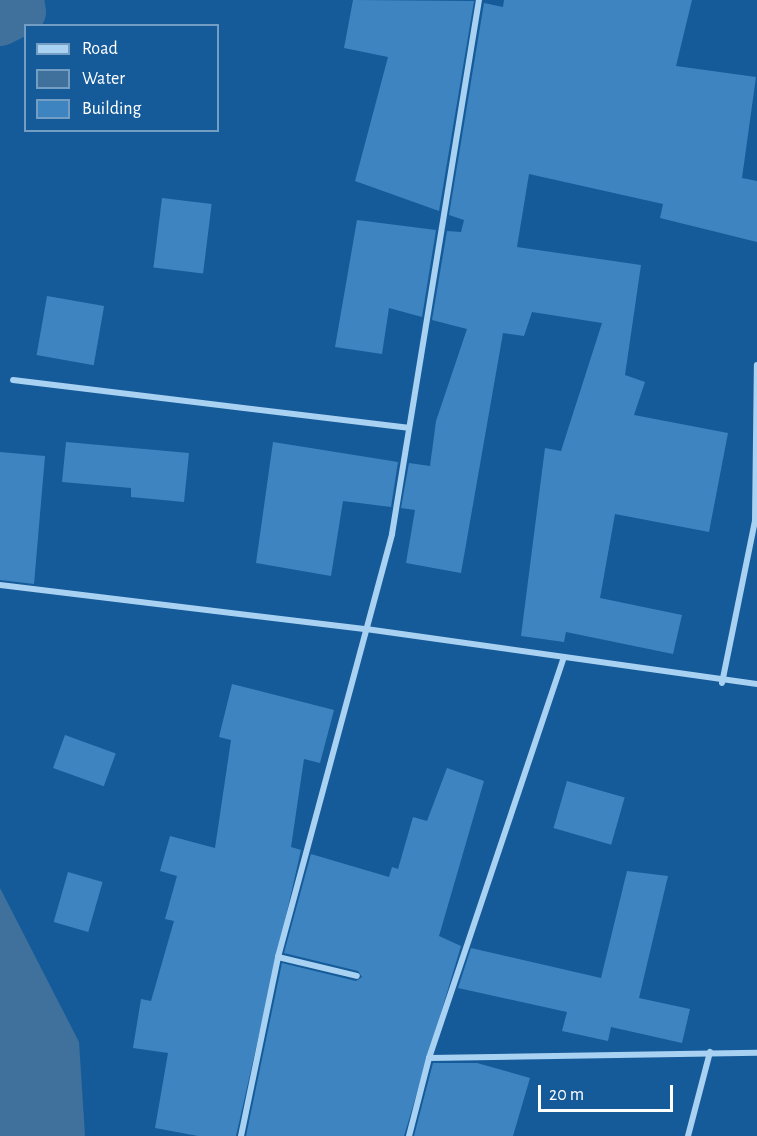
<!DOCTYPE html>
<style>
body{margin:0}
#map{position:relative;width:757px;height:1136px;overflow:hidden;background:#155b99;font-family:"Alegreya Sans",sans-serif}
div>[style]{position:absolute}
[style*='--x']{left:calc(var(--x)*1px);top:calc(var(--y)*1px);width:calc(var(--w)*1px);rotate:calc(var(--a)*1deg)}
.water>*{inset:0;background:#40719d}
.canal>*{height:46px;margin:-23px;padding:0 23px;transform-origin:23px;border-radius:23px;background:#40719d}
.building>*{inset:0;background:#3e84c1;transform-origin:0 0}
.minor>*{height:6px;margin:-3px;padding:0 3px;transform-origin:3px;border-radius:3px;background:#a9d1f2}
span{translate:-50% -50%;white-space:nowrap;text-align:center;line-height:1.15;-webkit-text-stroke:4.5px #155b99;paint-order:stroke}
.legend{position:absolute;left:24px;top:24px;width:195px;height:108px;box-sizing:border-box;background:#155b99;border:2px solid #739dc2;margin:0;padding:8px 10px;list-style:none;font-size:18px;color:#fff}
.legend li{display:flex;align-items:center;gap:12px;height:30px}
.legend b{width:30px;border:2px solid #739dc2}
.scale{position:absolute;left:538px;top:1085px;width:135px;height:27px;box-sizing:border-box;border:3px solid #fff;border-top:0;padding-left:8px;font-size:18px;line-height:21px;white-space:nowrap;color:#fff;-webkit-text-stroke:4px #155b99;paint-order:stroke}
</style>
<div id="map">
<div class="water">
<i style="clip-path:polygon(0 888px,79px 1042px,85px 1136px,0 1136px)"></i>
</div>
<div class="canal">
<i style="--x:0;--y:23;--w:25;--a:-26"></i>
<i style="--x:23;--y:12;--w:12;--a:-99"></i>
</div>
<div class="building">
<i style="clip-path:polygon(353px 0,474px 1px,439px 211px,355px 181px,388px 57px,344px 48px)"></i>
<i style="clip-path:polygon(504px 0,692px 0,676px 66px,756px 77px,742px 178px,757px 181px,757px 242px,660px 218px,663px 204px,529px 174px,517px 247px,641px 265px,625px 375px,645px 382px,634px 415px,728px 433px,709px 532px,615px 514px,600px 598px,682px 615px,673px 654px,566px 632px,564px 642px,521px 636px,545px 448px,561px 451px,602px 323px,532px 312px,524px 336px,503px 333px,461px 573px,406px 563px,415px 510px,401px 508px,409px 463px,430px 466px,436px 421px,467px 329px,432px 320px,447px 231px,461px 232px,464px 220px,449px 215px,484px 3px,503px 7px)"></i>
<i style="left:162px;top:198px;width:50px;height:70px;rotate:7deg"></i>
<i style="clip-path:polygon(357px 220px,436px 230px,422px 317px,389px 308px,382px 354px,335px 347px)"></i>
<i style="left:47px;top:296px;width:58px;height:60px;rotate:10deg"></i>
<i style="clip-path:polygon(66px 442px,189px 453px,184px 502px,131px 497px,131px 488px,62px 482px)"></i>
<i style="clip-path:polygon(273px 442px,398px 462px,391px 507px,343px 501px,331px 576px,256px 563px)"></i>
<i style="clip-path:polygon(0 452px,45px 456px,34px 584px,0 580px)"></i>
<i style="clip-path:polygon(232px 684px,334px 710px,320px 763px,304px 759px,291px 847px,301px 850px,236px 1136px,198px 1136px,155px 1128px,168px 1053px,133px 1048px,141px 999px,151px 1001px,174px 921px,165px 919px,177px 876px,160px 871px,170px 836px,215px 848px,231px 740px,219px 737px)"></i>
<i style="left:65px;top:735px;width:54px;height:35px;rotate:20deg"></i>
<i style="clip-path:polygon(447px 768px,484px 781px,439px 936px,461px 946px,404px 1136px,246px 1136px,282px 963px,356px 981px,362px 977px,358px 971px,284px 953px,311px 854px,389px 877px,392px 867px,398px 869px,413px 817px,427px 821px)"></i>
<i style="left:567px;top:781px;width:60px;height:49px;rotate:16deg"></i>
<i style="clip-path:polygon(627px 871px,668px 876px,639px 998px,690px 1009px,682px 1043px,611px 1027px,608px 1041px,562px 1031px,567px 1012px,458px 988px,471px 948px,601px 978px)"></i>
<i style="left:68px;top:872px;width:36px;height:52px;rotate:16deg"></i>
<i style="clip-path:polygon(433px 1063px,477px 1063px,530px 1078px,513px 1136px,414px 1136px)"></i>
</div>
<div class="minor">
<i style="--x:13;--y:380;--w:398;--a:6.9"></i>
<i style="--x:0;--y:585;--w:369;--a:6.9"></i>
<i style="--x:366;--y:629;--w:395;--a:8"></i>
<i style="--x:722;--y:683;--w:165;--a:-78.5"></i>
<i style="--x:755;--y:521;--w:156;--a:-89.3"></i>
<i style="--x:278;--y:957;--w:81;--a:13.5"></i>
<i style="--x:429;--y:1058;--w:423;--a:-71.4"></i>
<i style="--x:241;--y:1136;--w:183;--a:-78.3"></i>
<i style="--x:278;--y:957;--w:438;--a:-74.9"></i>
<i style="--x:392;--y:534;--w:541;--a:-80.75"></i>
<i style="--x:409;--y:1136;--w:81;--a:-75.6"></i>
<i style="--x:429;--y:1058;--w:328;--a:-0.9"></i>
<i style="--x:688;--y:1136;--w:87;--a:-75.3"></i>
</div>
<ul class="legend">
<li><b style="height:8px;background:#a9d1f2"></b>Road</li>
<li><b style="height:16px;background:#40719d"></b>Water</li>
<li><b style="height:16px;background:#3e84c1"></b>Building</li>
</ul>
<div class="scale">20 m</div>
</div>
